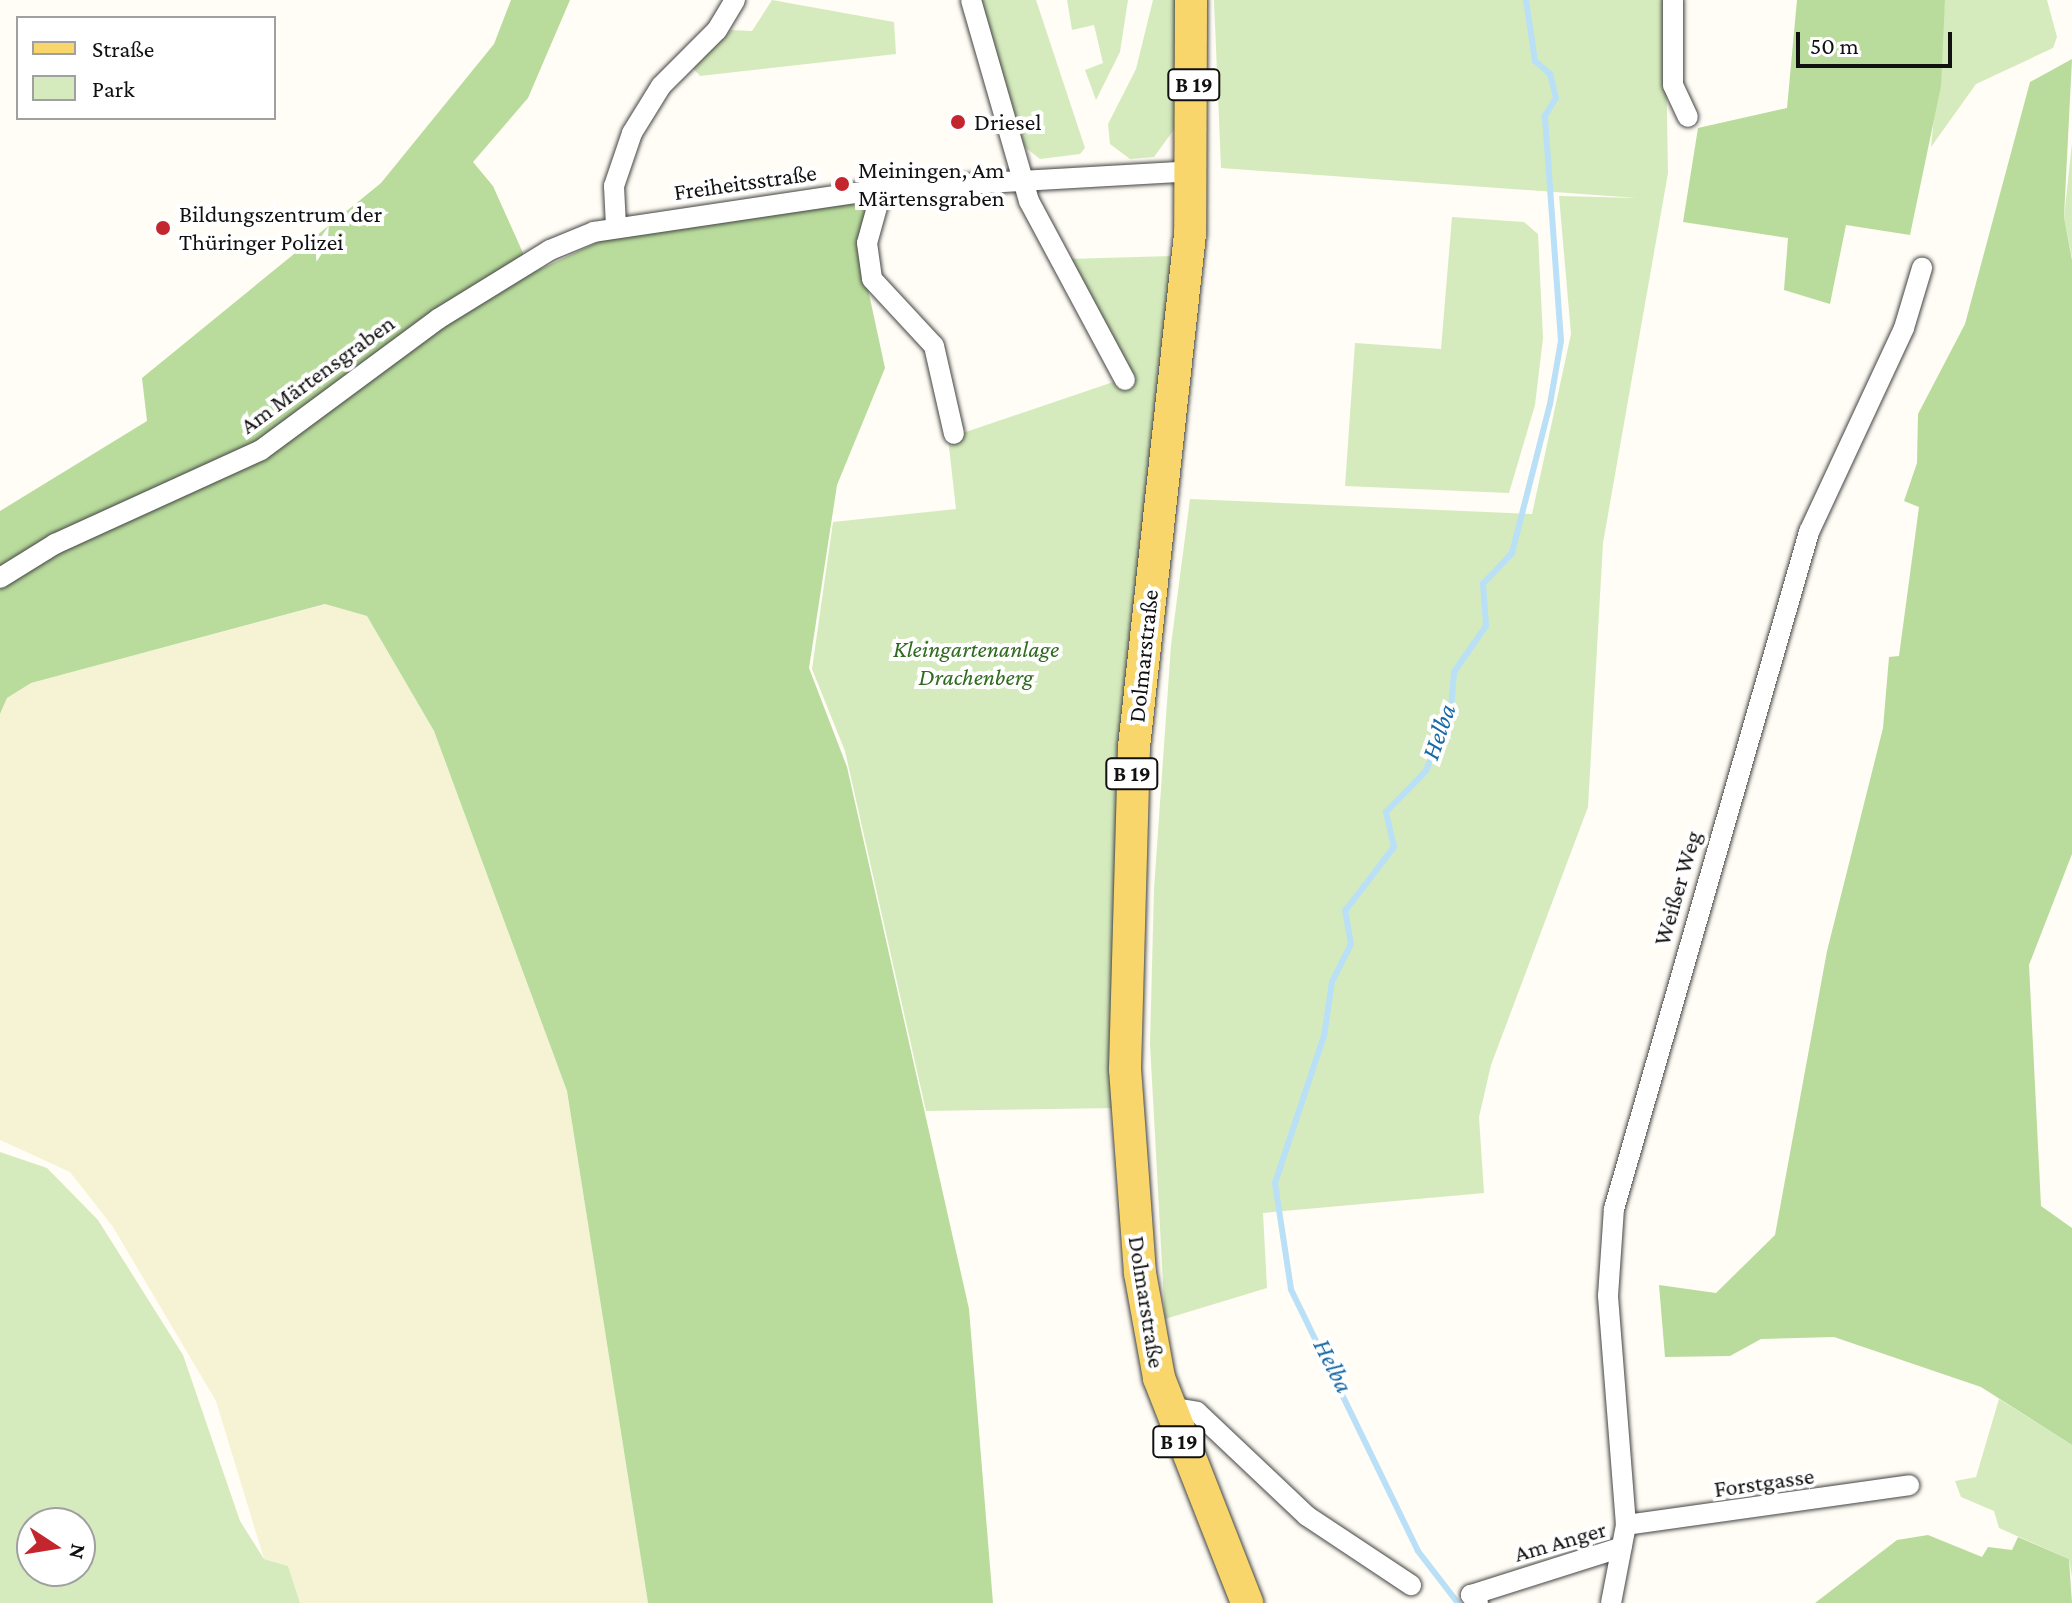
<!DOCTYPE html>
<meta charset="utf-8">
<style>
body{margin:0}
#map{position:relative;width:2072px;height:1603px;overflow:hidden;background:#fffdf5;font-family:"Crimson Pro",serif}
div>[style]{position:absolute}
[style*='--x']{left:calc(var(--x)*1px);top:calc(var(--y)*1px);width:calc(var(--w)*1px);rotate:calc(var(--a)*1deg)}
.farmland>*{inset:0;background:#f6f3d4}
.green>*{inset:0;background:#d5ebbd}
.forest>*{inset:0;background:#b9dc9c}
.stream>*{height:6px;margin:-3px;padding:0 3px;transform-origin:3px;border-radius:3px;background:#b9e0f7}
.roads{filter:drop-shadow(0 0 2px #444) drop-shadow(0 0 2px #444)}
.street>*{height:20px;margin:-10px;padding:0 10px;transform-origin:10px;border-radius:10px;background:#fff}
.primary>*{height:32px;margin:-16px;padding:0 16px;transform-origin:16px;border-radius:16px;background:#f9d66b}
.dots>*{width:22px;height:22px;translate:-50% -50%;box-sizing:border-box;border:4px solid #fff;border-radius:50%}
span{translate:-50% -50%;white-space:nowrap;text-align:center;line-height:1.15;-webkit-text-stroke:8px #fff;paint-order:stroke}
.shield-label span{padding:2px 6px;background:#fff;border:2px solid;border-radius:6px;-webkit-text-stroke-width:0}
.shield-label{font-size:22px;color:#111;font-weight:700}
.poi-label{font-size:24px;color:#111}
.left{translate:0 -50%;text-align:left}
.street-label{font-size:24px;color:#111}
.park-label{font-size:24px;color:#2f6b1f;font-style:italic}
.water-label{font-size:26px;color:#1768a6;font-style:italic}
.legend{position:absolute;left:16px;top:16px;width:260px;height:104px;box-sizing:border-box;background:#fff;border:2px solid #a0a0a0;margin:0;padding:10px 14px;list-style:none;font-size:24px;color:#111}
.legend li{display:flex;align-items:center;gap:16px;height:40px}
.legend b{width:40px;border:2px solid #a0a0a0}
.north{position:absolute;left:16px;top:1507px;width:80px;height:80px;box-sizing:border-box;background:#fff;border:2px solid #a0a0a0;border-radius:50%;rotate:102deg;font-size:22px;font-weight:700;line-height:32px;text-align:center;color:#111}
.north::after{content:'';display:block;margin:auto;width:28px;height:36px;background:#c4262e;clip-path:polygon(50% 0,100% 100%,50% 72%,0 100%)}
.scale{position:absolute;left:1796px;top:32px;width:156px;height:36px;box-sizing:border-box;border:4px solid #111;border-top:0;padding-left:10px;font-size:24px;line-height:28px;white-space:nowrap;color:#111;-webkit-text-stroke:6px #fff;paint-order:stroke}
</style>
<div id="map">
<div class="farmland">
<i style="clip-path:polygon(326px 604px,367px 616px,434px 731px,567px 1091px,648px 1603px,300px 1603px,288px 1566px,264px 1559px,216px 1401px,113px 1227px,70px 1172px,0 1140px,0 714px,7px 698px,31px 683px)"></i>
</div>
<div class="green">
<i style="clip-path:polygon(772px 0,894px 22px,896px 54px,700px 76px,693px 68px,731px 30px,752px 31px)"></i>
<i style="clip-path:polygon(980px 0,1036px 0,1085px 148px,1080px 154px,1040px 159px,1021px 144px)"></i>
<i style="clip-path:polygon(1067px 0,1128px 0,1120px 52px,1096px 100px,1085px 70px,1103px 63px,1094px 25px,1072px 30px)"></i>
<i style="clip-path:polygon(1153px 0,1177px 0,1178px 124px,1154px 157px,1130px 159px,1110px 144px,1108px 124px,1136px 69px)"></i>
<i style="clip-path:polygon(1214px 0,1665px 0,1668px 173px,1603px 543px,1588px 807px,1491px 1065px,1479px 1117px,1484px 1193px,1263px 1213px,1267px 1288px,1165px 1319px,1150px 1044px,1154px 889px,1171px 645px,1190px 499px,1532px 514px,1571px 334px,1559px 196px,1637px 198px,1221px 168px)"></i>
<i style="clip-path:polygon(1945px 0,2047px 0,2057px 37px,2053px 48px,1976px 84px,1931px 147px)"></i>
<i style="clip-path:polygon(2072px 143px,2072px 258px,2064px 217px)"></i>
<i style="clip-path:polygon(1452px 217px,1524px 222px,1538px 234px,1543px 338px,1535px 405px,1509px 493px,1345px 486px,1355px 343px,1441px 349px)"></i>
<i style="clip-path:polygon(1172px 256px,1116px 1108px,926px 1111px,845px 751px,812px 669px,833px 522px,956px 509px,948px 438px,1128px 377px,1067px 259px)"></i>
<i style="clip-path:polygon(evenodd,0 1152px,47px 1168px,98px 1220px,183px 1355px,240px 1521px,264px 1559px,288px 1566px,300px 1603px,0 1603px,0 1152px,32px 1523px,80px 1523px,80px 1571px,32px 1571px,32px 1523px)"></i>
<i style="clip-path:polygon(1999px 1399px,2072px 1445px,2072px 1577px,2069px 1559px,1999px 1528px,1994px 1511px,1961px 1497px,1955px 1481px,1976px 1477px)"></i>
</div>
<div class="forest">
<i style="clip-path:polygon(511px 0,570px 0,528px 98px,473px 162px,493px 186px,532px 273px,613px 235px,855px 200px,867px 208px,860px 252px,885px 368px,837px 485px,809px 668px,847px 767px,969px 1309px,993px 1603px,648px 1603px,567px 1091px,434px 731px,367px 616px,325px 604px,31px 683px,7px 698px,0 714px,0 511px,147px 421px,142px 378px,381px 183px,494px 44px)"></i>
<i style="clip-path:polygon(1797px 0,1945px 0,1941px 86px,1910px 235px,1846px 225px,1830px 304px,1784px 290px,1788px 238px,1683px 222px,1698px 128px,1787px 108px)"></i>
<i style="clip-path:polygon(2072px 59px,2064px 217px,2072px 260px,2072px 854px,2029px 965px,2041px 1206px,2072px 1228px,2072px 1445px,1981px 1387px,1834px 1337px,1761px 1339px,1730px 1356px,1665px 1357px,1659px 1285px,1716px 1293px,1775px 1235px,1827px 951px,1883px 728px,1889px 657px,1899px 656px,1919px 507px,1904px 501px,1917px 463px,1918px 414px,1965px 324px,2030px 82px)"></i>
<i style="clip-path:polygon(1928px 1535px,1982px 1557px,1988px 1547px,2012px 1550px,2018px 1537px,2069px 1559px,2072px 1603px,1815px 1603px,1897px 1540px)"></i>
</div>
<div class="stream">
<i style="--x:1458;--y:1603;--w:66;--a:-127.6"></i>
<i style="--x:1418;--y:1551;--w:291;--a:-115.9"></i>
<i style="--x:1291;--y:1289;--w:107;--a:-98.6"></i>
<i style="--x:1275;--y:1183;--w:155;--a:-71.6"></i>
<i style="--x:1324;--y:1036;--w:55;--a:-81.6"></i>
<i style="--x:1332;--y:982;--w:42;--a:-63.4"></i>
<i style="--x:1351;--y:944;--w:34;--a:-100"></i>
<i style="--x:1345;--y:911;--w:81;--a:-52.6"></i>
<i style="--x:1394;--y:847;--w:36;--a:-103"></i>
<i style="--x:1386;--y:812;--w:57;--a:-45.7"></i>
<i style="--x:1426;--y:771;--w:68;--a:-68.4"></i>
<i style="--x:1451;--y:708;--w:36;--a:-85"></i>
<i style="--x:1454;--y:672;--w:56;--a:-55.2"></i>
<i style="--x:1486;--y:626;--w:42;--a:-94.1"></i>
<i style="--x:1483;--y:584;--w:42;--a:-46.9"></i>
<i style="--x:1512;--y:553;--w:154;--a:-75.7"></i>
<i style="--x:1550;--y:404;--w:64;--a:-80.1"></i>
<i style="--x:1561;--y:341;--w:226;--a:-94.1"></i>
<i style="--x:1545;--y:116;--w:21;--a:-59"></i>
<i style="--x:1556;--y:98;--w:25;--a:-104"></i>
<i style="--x:1550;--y:74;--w:20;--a:-139"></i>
<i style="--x:1535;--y:61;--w:62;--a:-98.4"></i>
</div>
<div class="roads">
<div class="street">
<i style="--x:971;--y:0;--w:209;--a:73.9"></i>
<i style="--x:1029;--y:201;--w:203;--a:61.8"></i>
<i style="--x:1673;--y:0;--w:85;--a:90"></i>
<i style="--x:1673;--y:85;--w:35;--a:65"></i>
<i style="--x:882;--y:189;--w:56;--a:105.5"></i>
<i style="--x:867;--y:243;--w:36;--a:82"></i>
<i style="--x:872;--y:279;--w:91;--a:47.2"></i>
<i style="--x:934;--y:346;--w:90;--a:77.2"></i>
<i style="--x:616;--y:226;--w:40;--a:-92.9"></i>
<i style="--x:614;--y:186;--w:56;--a:-71.2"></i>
<i style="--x:632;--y:133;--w:55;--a:-58.3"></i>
<i style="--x:661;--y:86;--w:79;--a:-45"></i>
<i style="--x:717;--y:30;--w:35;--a:-59"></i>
<i style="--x:0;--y:578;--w:65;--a:-31.7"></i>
<i style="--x:55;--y:544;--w:226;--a:-24.5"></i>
<i style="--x:261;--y:450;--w:220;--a:-36.5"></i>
<i style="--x:438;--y:319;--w:132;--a:-31.6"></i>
<i style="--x:550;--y:250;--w:48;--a:-22.2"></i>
<i style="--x:594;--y:232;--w:291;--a:-8.5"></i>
<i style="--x:882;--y:189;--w:313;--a:-3.3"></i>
<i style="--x:1167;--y:1407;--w:30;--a:9"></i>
<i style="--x:1197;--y:1412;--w:151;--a:43.4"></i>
<i style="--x:1307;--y:1516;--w:125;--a:33.6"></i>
<i style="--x:1626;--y:1525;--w:286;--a:-8"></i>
<i style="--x:1478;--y:1603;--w:11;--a:-131"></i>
<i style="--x:1471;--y:1595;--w:158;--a:-17.6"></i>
<i style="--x:1611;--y:1603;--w:79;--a:-79.1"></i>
<i style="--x:1626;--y:1525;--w:230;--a:-94.5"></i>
<i style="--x:1608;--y:1296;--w:87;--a:-86.1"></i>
<i style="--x:1614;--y:1209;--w:705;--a:-73.93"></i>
<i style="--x:1809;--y:532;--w:225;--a:-65"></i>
<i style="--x:1904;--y:328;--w:63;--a:-73.3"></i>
</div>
<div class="primary">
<i style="--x:1191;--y:0;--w:234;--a:90.2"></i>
<i style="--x:1190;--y:234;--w:516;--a:96.23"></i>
<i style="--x:1134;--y:747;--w:322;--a:91.6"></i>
<i style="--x:1125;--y:1069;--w:205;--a:85.8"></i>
<i style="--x:1140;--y:1273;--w:107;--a:79.7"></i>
<i style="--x:1159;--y:1378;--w:242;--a:68.6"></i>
</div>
</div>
<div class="dots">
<i style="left:958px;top:122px;background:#c4262e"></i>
<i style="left:842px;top:184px;background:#c4262e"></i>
<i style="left:163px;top:228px;background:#c4262e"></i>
</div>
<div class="shield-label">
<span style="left:1194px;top:85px">B 19</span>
<span style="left:1132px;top:774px">B 19</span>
<span style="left:1179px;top:1442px">B 19</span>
</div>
<div class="poi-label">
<span class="left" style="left:974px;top:122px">Driesel</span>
<span class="left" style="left:858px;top:184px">Meiningen, Am<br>Märtensgraben</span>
<span class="left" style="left:179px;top:228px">Bildungszentrum der<br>Thüringer Polizei</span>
</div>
<div class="street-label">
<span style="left:745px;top:182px;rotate:-8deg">Freiheitsstraße</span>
<span style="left:317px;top:374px;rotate:-36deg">Am Märtensgraben</span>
<span style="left:1143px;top:656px;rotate:-84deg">Dolmarstraße</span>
<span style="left:1677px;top:888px;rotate:-74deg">Weißer Weg</span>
<span style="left:1147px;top:1302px;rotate:81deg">Dolmarstraße</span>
<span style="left:1764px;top:1482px;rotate:-8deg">Forstgasse</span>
<span style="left:1560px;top:1541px;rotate:-16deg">Am Anger</span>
</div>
<div class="park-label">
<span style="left:976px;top:663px">Kleingartenanlage<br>Drachenberg</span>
</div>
<div class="water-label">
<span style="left:1439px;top:732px;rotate:-71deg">Helba</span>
<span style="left:1333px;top:1366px;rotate:63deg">Helba</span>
</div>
<ul class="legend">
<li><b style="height:10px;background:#f9d66b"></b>Straße</li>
<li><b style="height:22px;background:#d5ebbd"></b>Park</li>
</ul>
<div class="north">N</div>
<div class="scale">50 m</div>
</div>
